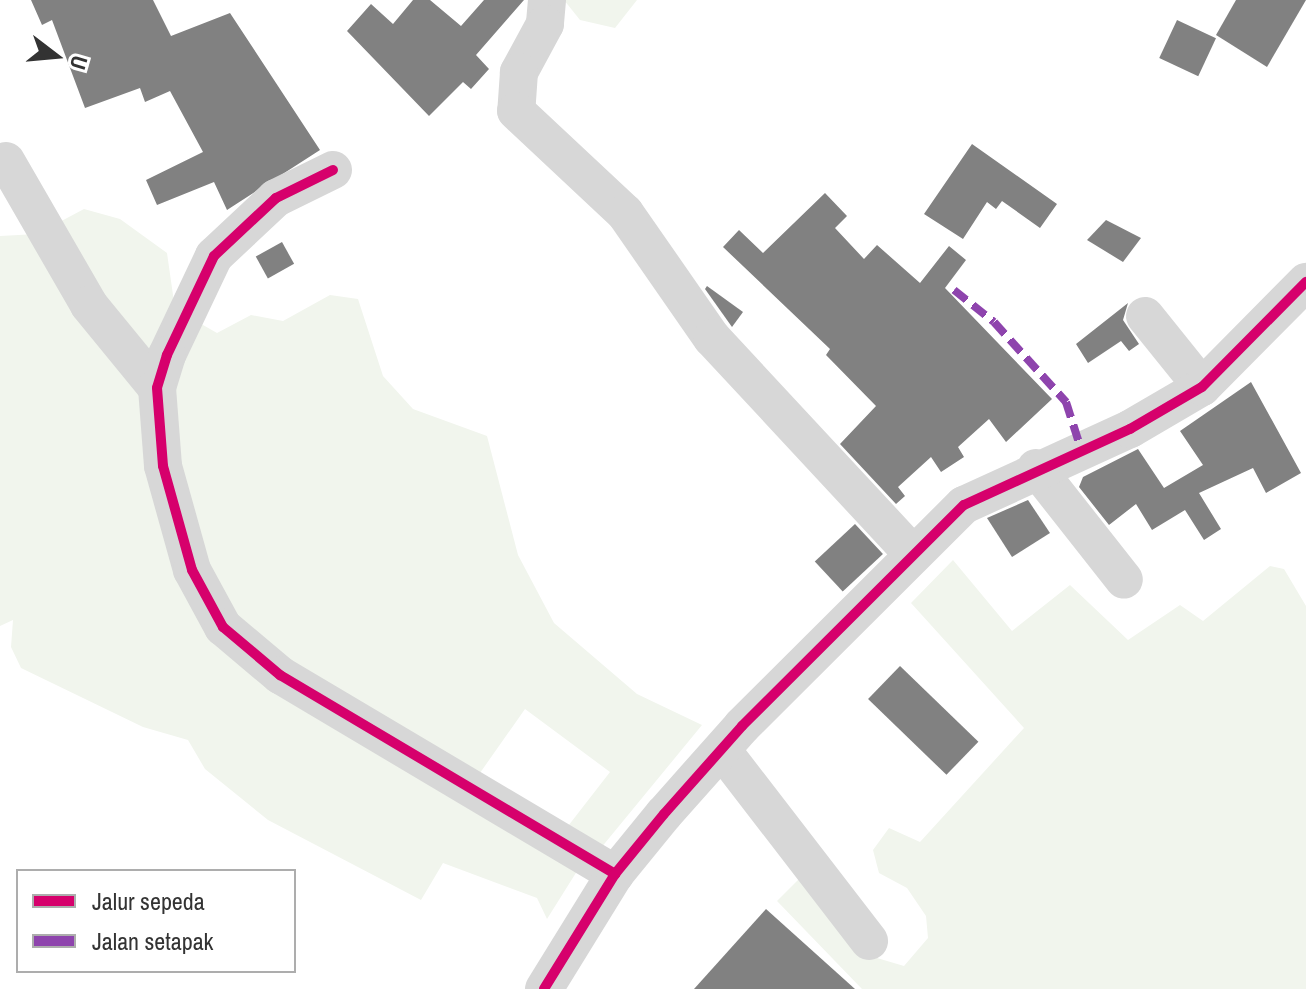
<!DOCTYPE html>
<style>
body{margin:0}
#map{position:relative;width:1306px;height:989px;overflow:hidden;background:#fff;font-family:"Archivo Narrow",sans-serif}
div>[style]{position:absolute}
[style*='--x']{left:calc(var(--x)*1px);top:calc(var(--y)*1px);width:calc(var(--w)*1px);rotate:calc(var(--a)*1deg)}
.green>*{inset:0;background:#f1f5ed}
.building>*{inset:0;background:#818181;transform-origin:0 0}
.minor>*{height:38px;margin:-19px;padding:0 19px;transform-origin:19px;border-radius:19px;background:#d7d7d7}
.quiet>*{height:8px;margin-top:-4px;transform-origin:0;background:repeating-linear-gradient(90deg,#8e44ad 0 16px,transparent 0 24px)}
.cycleway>*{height:10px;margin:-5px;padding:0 5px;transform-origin:5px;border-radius:5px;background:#d6006c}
span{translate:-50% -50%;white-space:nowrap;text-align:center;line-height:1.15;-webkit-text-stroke:8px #fff;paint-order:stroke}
.legend{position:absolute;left:16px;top:869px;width:280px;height:104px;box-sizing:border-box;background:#fff;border:2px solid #adadad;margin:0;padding:10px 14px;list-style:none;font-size:24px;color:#333}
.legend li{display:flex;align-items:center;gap:16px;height:40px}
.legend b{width:40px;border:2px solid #adadad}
.north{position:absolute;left:16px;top:16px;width:80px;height:80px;-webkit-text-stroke:6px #fff;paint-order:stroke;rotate:106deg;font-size:22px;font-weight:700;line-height:32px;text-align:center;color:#333}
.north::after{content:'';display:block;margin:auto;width:28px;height:36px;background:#333;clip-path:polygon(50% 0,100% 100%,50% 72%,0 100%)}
</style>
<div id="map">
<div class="green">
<i style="clip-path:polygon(564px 0,637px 0,615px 28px,580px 20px)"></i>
<i style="clip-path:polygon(84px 209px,120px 219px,167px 253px,175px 309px,217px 333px,251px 315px,283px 321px,330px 295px,358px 299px,383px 376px,413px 409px,487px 436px,518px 555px,554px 623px,637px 694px,702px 725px,596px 854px,565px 830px,610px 772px,525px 709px,468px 790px,579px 868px,547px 919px,537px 898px,443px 863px,421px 900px,268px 820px,205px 769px,188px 740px,143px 727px,21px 668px,11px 647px,13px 620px,0 626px,0 236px,37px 234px)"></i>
<i style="clip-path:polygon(953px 560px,1012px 631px,1070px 585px,1128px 640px,1180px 605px,1203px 621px,1270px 566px,1284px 569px,1306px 606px,1306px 989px,862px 989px,777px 901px,803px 875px,850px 935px,877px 958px,904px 966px,928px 938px,926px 916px,907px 888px,879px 873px,873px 850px,889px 828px,920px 842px,1024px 728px,911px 603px)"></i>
</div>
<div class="building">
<i style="clip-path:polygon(31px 0,153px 0,171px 36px,230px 13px,320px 150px,227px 210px,214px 182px,157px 205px,146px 180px,203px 152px,170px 91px,145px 102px,140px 88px,85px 108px,52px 20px,42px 25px)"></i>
<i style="clip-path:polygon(413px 0,430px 0,461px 26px,484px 0,524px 0,476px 55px,489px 69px,471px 89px,463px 82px,429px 116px,347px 31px,371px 4px,393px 24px)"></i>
<i style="clip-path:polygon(1236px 0,1306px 0,1267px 67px,1216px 35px)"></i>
<i style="left:1177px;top:20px;width:43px;height:42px;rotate:25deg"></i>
<i style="clip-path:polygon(972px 144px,1057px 204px,1040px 228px,1002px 201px,996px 209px,987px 202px,963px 239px,924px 214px)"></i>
<i style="clip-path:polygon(825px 193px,847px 216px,835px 228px,864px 259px,877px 245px,920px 283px,949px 246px,966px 260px,945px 288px,1052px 399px,1006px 442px,989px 419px,958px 447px,964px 457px,941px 472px,931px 457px,898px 487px,905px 496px,896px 504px,840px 444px,876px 406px,826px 355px,830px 349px,723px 247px,739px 230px,763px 253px)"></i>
<i style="clip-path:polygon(1106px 220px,1141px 238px,1123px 262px,1087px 240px)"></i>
<i style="left:282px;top:242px;width:25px;height:30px;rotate:61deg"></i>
<i style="clip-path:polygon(707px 286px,743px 312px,732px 327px,705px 289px)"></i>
<i style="clip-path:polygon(1128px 303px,1123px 320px,1139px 344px,1129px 351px,1121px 341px,1088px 363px,1076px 344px)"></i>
<i style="clip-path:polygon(1251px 382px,1301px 473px,1266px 493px,1253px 468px,1199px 493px,1221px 529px,1204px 540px,1185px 510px,1152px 530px,1136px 504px,1109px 525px,1079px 487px,1083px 477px,1138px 449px,1164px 488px,1203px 465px,1180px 431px)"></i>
<i style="clip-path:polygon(1028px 500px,1050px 533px,1012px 557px,987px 518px)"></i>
<i style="left:855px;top:524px;width:41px;height:55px;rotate:47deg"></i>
<i style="left:900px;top:666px;width:109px;height:46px;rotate:44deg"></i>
<i style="clip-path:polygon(766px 909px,855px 989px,694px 989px)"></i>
</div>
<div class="minor">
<i style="--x:547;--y:0;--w:24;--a:95"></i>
<i style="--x:545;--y:24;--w:55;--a:118.4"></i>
<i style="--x:519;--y:72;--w:39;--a:94"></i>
<i style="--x:516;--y:111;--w:149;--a:43.1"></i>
<i style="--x:625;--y:213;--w:152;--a:55.2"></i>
<i style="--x:712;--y:338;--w:295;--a:47.1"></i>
<i style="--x:6;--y:161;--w:166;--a:60"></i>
<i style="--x:89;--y:305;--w:107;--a:50.7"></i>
<i style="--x:333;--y:170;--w:64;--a:153.8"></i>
<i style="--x:276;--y:198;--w:85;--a:136.9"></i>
<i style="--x:214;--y:256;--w:110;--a:115.4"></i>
<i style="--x:167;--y:355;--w:34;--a:107"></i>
<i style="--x:157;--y:388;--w:78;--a:85.6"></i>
<i style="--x:163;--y:466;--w:108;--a:74.4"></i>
<i style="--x:192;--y:570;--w:65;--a:61.5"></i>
<i style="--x:223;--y:627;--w:75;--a:40.1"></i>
<i style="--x:280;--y:675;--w:390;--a:30.7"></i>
<i style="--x:1145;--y:316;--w:91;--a:51.2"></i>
<i style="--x:1036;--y:468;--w:142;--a:51.8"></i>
<i style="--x:722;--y:750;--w:241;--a:52.4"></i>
<i style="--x:544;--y:989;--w:135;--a:-58.3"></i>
<i style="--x:615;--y:874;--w:77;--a:-50.8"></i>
<i style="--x:664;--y:814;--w:118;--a:-48.4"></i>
<i style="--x:742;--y:726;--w:313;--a:-44.9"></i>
<i style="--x:964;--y:505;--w:183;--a:-24.6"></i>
<i style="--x:1130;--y:429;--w:83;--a:-30.3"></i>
<i style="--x:1202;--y:387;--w:148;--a:-45.3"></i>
</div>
<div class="quiet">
<i style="--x:954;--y:290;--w:51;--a:38.7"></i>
<i style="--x:994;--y:322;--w:108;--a:48"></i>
<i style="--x:1066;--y:402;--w:49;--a:72.3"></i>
</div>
<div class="cycleway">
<i style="--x:333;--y:170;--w:64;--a:153.8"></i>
<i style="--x:276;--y:198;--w:85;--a:136.9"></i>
<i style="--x:214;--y:256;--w:110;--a:115.4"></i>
<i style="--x:167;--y:355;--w:34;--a:107"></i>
<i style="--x:157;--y:388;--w:78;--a:85.6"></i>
<i style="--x:163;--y:466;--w:108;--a:74.4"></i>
<i style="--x:192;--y:570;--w:65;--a:61.5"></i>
<i style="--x:223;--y:627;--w:75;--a:40.1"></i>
<i style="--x:280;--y:675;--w:390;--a:30.7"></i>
<i style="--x:544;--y:989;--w:135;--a:-58.3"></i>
<i style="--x:615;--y:874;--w:77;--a:-50.8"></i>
<i style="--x:664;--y:814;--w:118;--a:-48.4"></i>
<i style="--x:742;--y:726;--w:313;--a:-44.9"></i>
<i style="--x:964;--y:505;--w:183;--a:-24.6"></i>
<i style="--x:1130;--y:429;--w:83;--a:-30.3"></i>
<i style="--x:1202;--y:387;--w:148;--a:-45.3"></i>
</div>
<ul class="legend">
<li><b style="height:10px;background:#d6006c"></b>Jalur sepeda</li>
<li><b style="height:10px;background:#8e44ad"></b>Jalan setapak</li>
</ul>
<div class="north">U</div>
</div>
